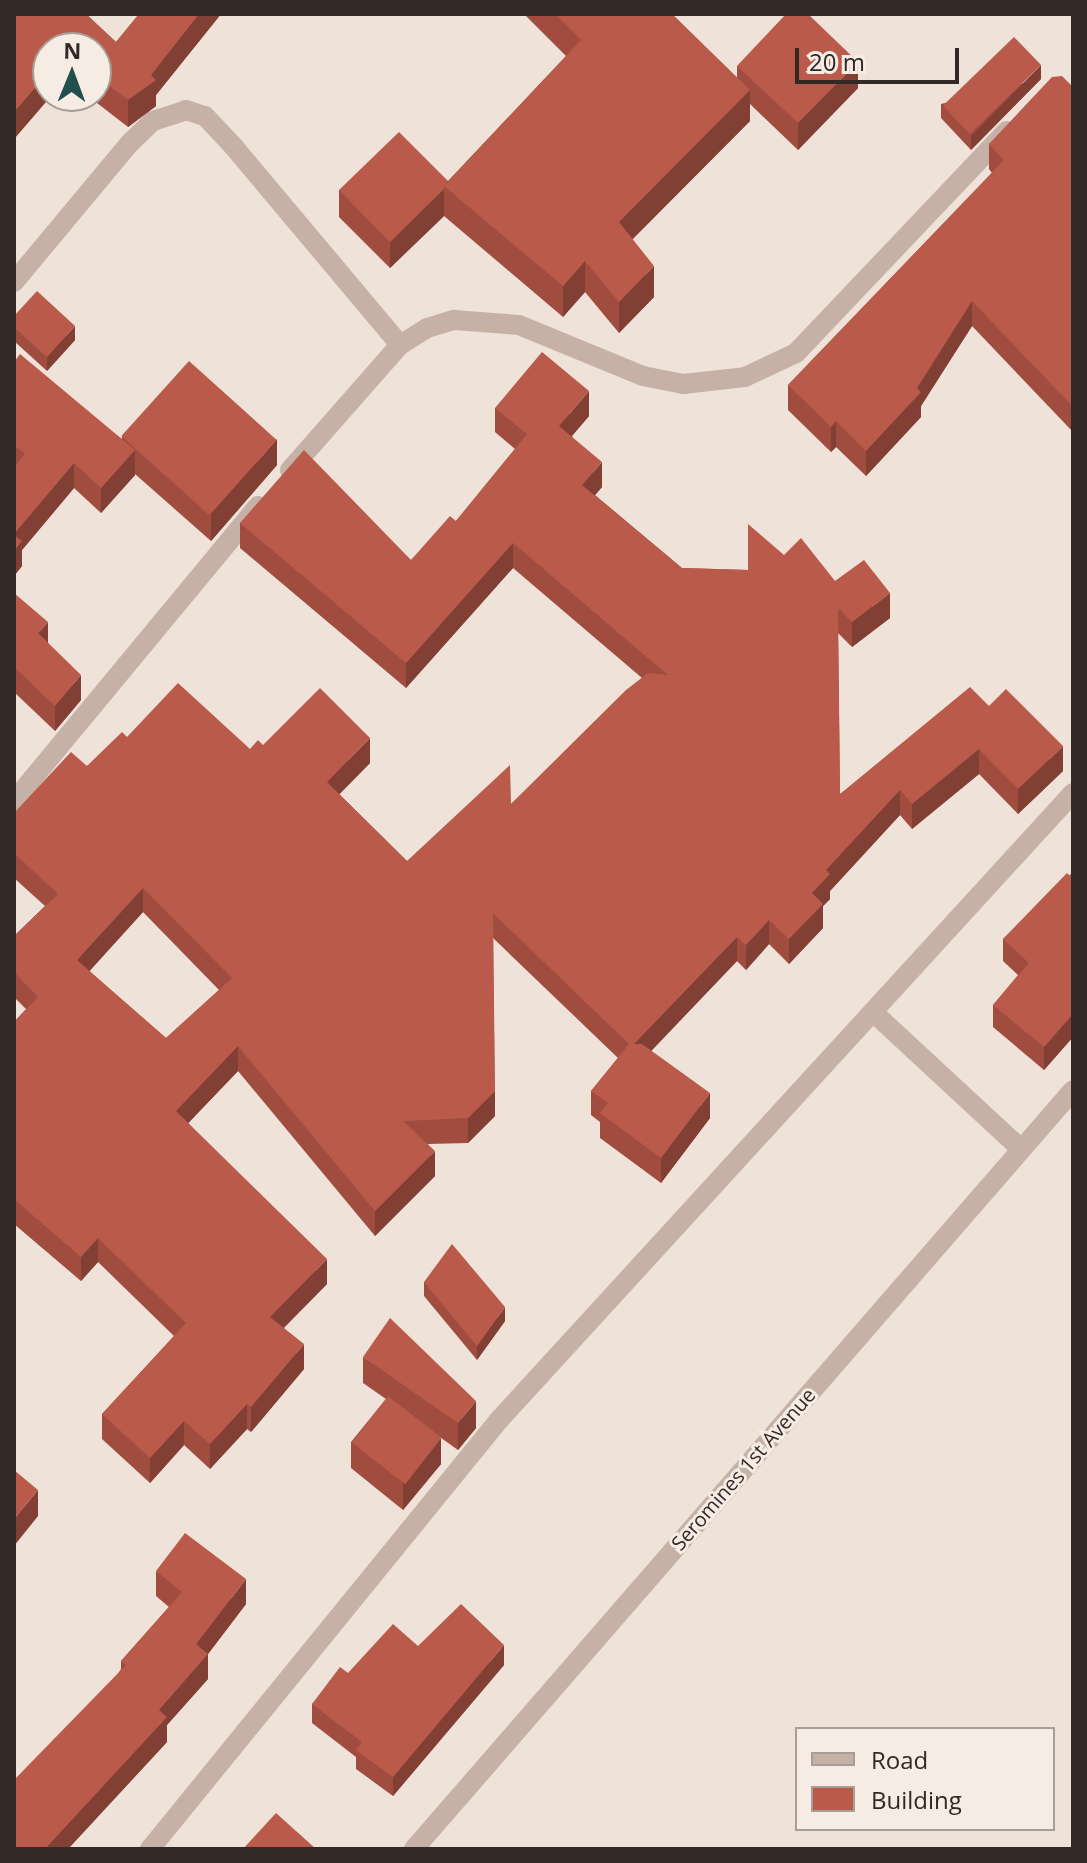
<!DOCTYPE html>
<style>
body{margin:0}
#map{position:relative;width:1087px;height:1863px;overflow:hidden;background:#eee2d9;font-family:"Open Sans",sans-serif}
div>[style]{position:absolute}
[style*='--x']{left:calc(var(--x)*1px);top:calc(var(--y)*1px);width:calc(var(--w)*1px);rotate:calc(var(--a)*1deg)}
.minor>*{height:20px;margin:-10px;padding:0 10px;transform-origin:10px;border-radius:10px;background:#c5b1a6}
.tertiary>*{height:20px;margin:-10px;padding:0 10px;transform-origin:10px;border-radius:10px;background:#c5b1a6}
.wall>*{inset:0;background:#a04d40}
.shaded-wall>*{inset:0;background:#823f34}
.building>*{inset:0;background:#ba5a4b;transform-origin:0 0}
span{translate:-50% -50%;white-space:nowrap;text-align:center;line-height:1.15;-webkit-text-stroke:6px #f6ece4;paint-order:stroke}
.street-label{font-size:20px;color:#322826}
.frame{position:absolute;inset:0;border:16px solid #322826;pointer-events:none}
.legend{position:absolute;left:795px;top:1727px;width:260px;height:104px;box-sizing:border-box;background:#f6ece4;border:2px solid #a89e98;margin:0;padding:10px 14px;list-style:none;font-size:24px;color:#322826}
.legend li{display:flex;align-items:center;gap:16px;height:40px}
.legend b{width:40px;border:2px solid #a89e98}
.north{position:absolute;left:32px;top:32px;width:80px;height:80px;box-sizing:border-box;background:#f6ece4;border:2px solid #a89e98;border-radius:50%;rotate:1deg;font-size:22px;font-weight:700;line-height:32px;text-align:center;color:#322826}
.north::after{content:'';display:block;margin:auto;width:28px;height:36px;background:#204f4d;clip-path:polygon(50% 0,100% 100%,50% 72%,0 100%)}
.scale{position:absolute;left:795px;top:48px;width:164px;height:36px;box-sizing:border-box;border:4px solid #322826;border-top:0;padding-left:10px;font-size:24px;line-height:28px;white-space:nowrap;color:#322826;-webkit-text-stroke:6px #f6ece4;paint-order:stroke}
</style>
<div id="map">
<div class="minor">
<i style="--x:14;--y:282;--w:181;--a:-50.2"></i>
<i style="--x:130;--y:143;--w:32;--a:-44"></i>
<i style="--x:153;--y:121;--w:35;--a:-18"></i>
<i style="--x:186;--y:110;--w:20;--a:18"></i>
<i style="--x:205;--y:116;--w:42;--a:46.9"></i>
<i style="--x:234;--y:147;--w:258;--a:50"></i>
<i style="--x:290;--y:470;--w:167;--a:-48.7"></i>
<i style="--x:400;--y:345;--w:32;--a:-32"></i>
<i style="--x:427;--y:328;--w:28;--a:-17"></i>
<i style="--x:454;--y:320;--w:65;--a:4.4"></i>
<i style="--x:519;--y:325;--w:134;--a:22.4"></i>
<i style="--x:643;--y:376;--w:41;--a:11.3"></i>
<i style="--x:683;--y:384;--w:62;--a:-6.4"></i>
<i style="--x:745;--y:377;--w:56;--a:-25.2"></i>
<i style="--x:796;--y:353;--w:306;--a:-46.5"></i>
<i style="--x:14;--y:801;--w:383;--a:-50.4"></i>
<i style="--x:874;--y:1013;--w:200;--a:42.8"></i>
<i style="--x:150;--y:1849;--w:553;--a:-50.87"></i>
<i style="--x:499;--y:1420;--w:850;--a:-47.53"></i>
</div>
<div class="tertiary">
<i style="--x:414;--y:1849;--w:1005;--a:-49.03"></i>
</div>
<div class="wall">
<i style="clip-path:polygon(14px 14px,86px 14px,116px 42px,139px 14px,221px 14px,156px 95px,156px 106px,128px 127px,88px 96px,96px 96px,96px 48px,48px 48px,48px 96px,51px 96px,14px 139px)"></i>
<i style="clip-path:polygon(524px 14px,672px 14px,737px 78px,737px 66px,858px 88px,798px 150px,750px 104px,750px 121px,632px 239px,654px 297px,619px 333px,585px 292px,563px 317px,444px 216px,390px 268px,339px 217px,339px 190px,448px 181px,566px 56px)"></i>
<i style="clip-path:polygon(1041px 79px,971px 150px,941px 118px,941px 104px)"></i>
<i style="clip-path:polygon(1073px 87px,1073px 432px,972px 326px,921px 406px,921px 417px,866px 476px,836px 447px,831px 452px,788px 410px,788px 385px,992px 173px,989px 169px,989px 144px)"></i>
<i style="clip-path:polygon(14px 316px,75px 340px,47px 371px,14px 341px)"></i>
<i style="clip-path:polygon(14px 362px,122px 439px,122px 436px,277px 465px,211px 541px,135px 474px,135px 475px,101px 513px,74px 488px,22px 550px,22px 566px,14px 576px)"></i>
<i style="clip-path:polygon(evenodd,495px 408px,589px 416px,572px 436px,602px 487px,595px 495px,682px 568px,748px 570px,784px 555px,835px 581px,890px 618px,852px 647px,838px 633px,840px 794px,989px 706px,1063px 771px,1018px 814px,979px 774px,912px 829px,900px 815px,830px 891px,830px 899px,823px 906px,823px 928px,789px 964px,769px 944px,746px 970px,737px 961px,651px 1051px,710px 1118px,661px 1183px,600px 1138px,600px 1122px,591px 1115px,591px 1091px,618px 1058px,493px 938px,495px 1116px,468px 1143px,428px 1144px,435px 1176px,375px 1236px,238px 1071px,188px 1123px,327px 1284px,284px 1328px,304px 1369px,251px 1432px,247px 1429px,210px 1469px,184px 1445px,150px 1483px,102px 1439px,102px 1414px,174px 1336px,98px 1262px,81px 1281px,14px 1224px,14px 1022px,26px 1009px,14px 997px,14px 936px,45px 906px,14px 878px,14px 813px,87px 766px,127px 737px,250px 749px,263px 745px,370px 763px,339px 794px,407px 861px,511px 804px,642px 678px,513px 568px,406px 688px,240px 548px,240px 523px,411px 560px,456px 521px,515px 449px,495px 432px,495px 408px,143px 912px,219px 990px,166px 1038px,89px 971px,143px 912px)"></i>
<i style="clip-path:polygon(14px 593px,48px 643px,81px 700px,55px 731px,14px 692px)"></i>
<i style="clip-path:polygon(1073px 872px,1073px 1037px,1044px 1070px,993px 1027px,993px 1005px,1018px 975px,1003px 961px,1003px 939px)"></i>
<i style="clip-path:polygon(424px 1282px,505px 1321px,477px 1360px,424px 1296px)"></i>
<i style="clip-path:polygon(363px 1357px,476px 1428px,458px 1450px,437px 1435px,441px 1464px,403px 1510px,351px 1468px,351px 1442px,386px 1399px,363px 1383px)"></i>
<i style="clip-path:polygon(156px 1571px,246px 1604px,208px 1654px,208px 1679px,167px 1725px,167px 1742px,68px 1849px,14px 1849px,121px 1669px,121px 1661px,169px 1607px,156px 1596px)"></i>
<i style="clip-path:polygon(418px 1646px,504px 1665px,393px 1796px,356px 1769px,356px 1757px,312px 1723px,312px 1704px,348px 1673px)"></i>
</div>
<div class="shaded-wall">
<i style="clip-path:polygon(199px 14px,221px 14px,156px 95px,156px 106px,128px 127px,128px 100px,151px 75px)"></i>
<i style="clip-path:polygon(858px 62px,858px 88px,798px 150px,798px 123px)"></i>
<i style="clip-path:polygon(1041px 65px,1041px 79px,971px 150px,971px 136px)"></i>
<i style="clip-path:polygon(48px 73px,48px 96px,51px 96px,14px 139px,14px 112px)"></i>
<i style="clip-path:polygon(750px 90px,750px 121px,619px 253px,619px 222px)"></i>
<i style="clip-path:polygon(444px 189px,444px 216px,390px 268px,390px 242px)"></i>
<i style="clip-path:polygon(585px 261px,585px 292px,563px 317px,563px 286px)"></i>
<i style="clip-path:polygon(654px 266px,654px 297px,619px 333px,619px 302px)"></i>
<i style="clip-path:polygon(972px 301px,972px 326px,921px 406px,921px 417px,866px 476px,866px 451px,917px 388px)"></i>
<i style="clip-path:polygon(75px 326px,75px 340px,47px 371px,47px 357px)"></i>
<i style="clip-path:polygon(589px 391px,589px 416px,559px 451px,559px 426px)"></i>
<i style="clip-path:polygon(836px 421px,836px 447px,831px 452px,831px 427px)"></i>
<i style="clip-path:polygon(277px 439px,277px 465px,211px 541px,211px 514px)"></i>
<i style="clip-path:polygon(135px 450px,135px 475px,101px 513px,101px 488px)"></i>
<i style="clip-path:polygon(602px 462px,602px 487px,582px 510px,582px 485px)"></i>
<i style="clip-path:polygon(74px 463px,74px 488px,22px 550px,22px 566px,14px 576px,14px 534px)"></i>
<i style="clip-path:polygon(513px 543px,513px 568px,406px 688px,406px 663px)"></i>
<i style="clip-path:polygon(890px 593px,890px 618px,852px 647px,852px 622px)"></i>
<i style="clip-path:polygon(48px 622px,48px 647px,38px 633px)"></i>
<i style="clip-path:polygon(81px 675px,81px 700px,55px 731px,55px 706px)"></i>
<i style="clip-path:polygon(370px 738px,370px 763px,327px 807px,327px 782px)"></i>
<i style="clip-path:polygon(1063px 746px,1063px 771px,1018px 814px,1018px 789px)"></i>
<i style="clip-path:polygon(979px 749px,979px 774px,912px 829px,912px 804px)"></i>
<i style="clip-path:polygon(900px 790px,900px 815px,830px 891px,830px 899px,823px 906px,823px 928px,789px 964px,789px 939px,812px 893px,826px 870px)"></i>
<i style="clip-path:polygon(143px 888px,143px 912px,77px 985px,77px 960px)"></i>
<i style="clip-path:polygon(769px 920px,769px 944px,746px 970px,746px 945px)"></i>
<i style="clip-path:polygon(737px 937px,737px 961px,634px 1069px,634px 1044px)"></i>
<i style="clip-path:polygon(1073px 1014px,1073px 1037px,1044px 1070px,1044px 1047px)"></i>
<i style="clip-path:polygon(238px 1046px,238px 1071px,176px 1136px,176px 1111px)"></i>
<i style="clip-path:polygon(495px 1091px,495px 1116px,468px 1143px,468px 1118px)"></i>
<i style="clip-path:polygon(710px 1093px,710px 1118px,661px 1183px,661px 1158px)"></i>
<i style="clip-path:polygon(435px 1151px,435px 1176px,375px 1236px,375px 1211px)"></i>
<i style="clip-path:polygon(98px 1238px,98px 1262px,81px 1281px,81px 1257px)"></i>
<i style="clip-path:polygon(327px 1259px,327px 1284px,270px 1341px,270px 1317px)"></i>
<i style="clip-path:polygon(505px 1307px,505px 1321px,477px 1360px,477px 1346px)"></i>
<i style="clip-path:polygon(304px 1344px,304px 1369px,251px 1432px,251px 1407px)"></i>
<i style="clip-path:polygon(476px 1401px,476px 1428px,458px 1450px,458px 1423px)"></i>
<i style="clip-path:polygon(247px 1404px,247px 1429px,210px 1469px,210px 1444px)"></i>
<i style="clip-path:polygon(184px 1421px,184px 1445px,150px 1483px,150px 1458px)"></i>
<i style="clip-path:polygon(441px 1438px,441px 1464px,403px 1510px,403px 1483px)"></i>
<i style="clip-path:polygon(38px 1490px,38px 1516px,14px 1546px,14px 1519px)"></i>
<i style="clip-path:polygon(246px 1579px,246px 1604px,208px 1654px,208px 1679px,167px 1725px,167px 1742px,68px 1849px,45px 1849px,159px 1710px,196px 1644px)"></i>
<i style="clip-path:polygon(504px 1645px,504px 1665px,393px 1796px,393px 1777px)"></i>
</div>
<div class="building">
<i style="clip-path:polygon(14px 14px,86px 14px,116px 42px,139px 14px,199px 14px,151px 75px,156px 80px,128px 100px,96px 76px,96px 48px,48px 48px,48px 73px,14px 112px)"></i>
<i style="clip-path:polygon(555px 14px,672px 14px,750px 90px,619px 222px,654px 266px,619px 302px,585px 261px,563px 286px,444px 186px,581px 40px)"></i>
<i style="clip-path:polygon(786px 14px,808px 14px,858px 62px,798px 123px,737px 66px)"></i>
<i style="left:1014px;top:37px;width:39px;height:99px;rotate:46deg"></i>
<i style="clip-path:polygon(1062px 76px,1073px 87px,1073px 407px,972px 301px,917px 388px,921px 392px,866px 451px,836px 421px,831px 427px,788px 385px,1004px 160px,989px 144px,1052px 77px)"></i>
<i style="clip-path:polygon(399px 132px,448px 181px,444px 186px,444px 189px,390px 242px,339px 190px)"></i>
<i style="clip-path:polygon(37px 291px,75px 326px,47px 357px,14px 327px,14px 316px)"></i>
<i style="clip-path:polygon(evenodd,542px 352px,589px 391px,559px 426px,602px 462px,582px 485px,682px 568px,748px 570px,748px 524px,784px 555px,801px 538px,835px 581px,864px 560px,890px 593px,852px 622px,838px 608px,840px 794px,970px 687px,989px 706px,1006px 689px,1063px 746px,1018px 789px,979px 749px,912px 804px,900px 790px,826px 870px,830px 874px,812px 893px,823px 904px,789px 939px,769px 920px,746px 945px,737px 937px,634px 1044px,642px 1044px,710px 1093px,661px 1158px,600px 1113px,608px 1103px,591px 1091px,629px 1044px,493px 913px,495px 1091px,468px 1118px,403px 1121px,435px 1151px,375px 1211px,238px 1046px,176px 1111px,327px 1259px,270px 1317px,304px 1344px,251px 1407px,247px 1404px,210px 1444px,184px 1421px,150px 1458px,102px 1414px,186px 1323px,98px 1238px,81px 1257px,14px 1199px,14px 1022px,38px 997px,14px 972px,14px 936px,58px 894px,14px 853px,14px 813px,71px 752px,87px 766px,122px 732px,127px 737px,178px 683px,250px 749px,258px 740px,263px 745px,320px 688px,370px 738px,327px 782px,407px 861px,510px 765px,511px 804px,626px 690px,648px 673px,668px 675px,513px 543px,406px 663px,240px 523px,304px 450px,411px 560px,450px 516px,456px 521px,527px 434px,495px 408px,542px 352px,143px 888px,232px 978px,166px 1038px,77px 960px,143px 888px)"></i>
<i style="clip-path:polygon(20px 354px,135px 450px,101px 488px,74px 463px,14px 534px,14px 468px,25px 454px,14px 445px,14px 362px)"></i>
<i style="left:189px;top:361px;width:118px;height:101px;rotate:42deg"></i>
<i style="clip-path:polygon(14px 535px,22px 541px,14px 551px)"></i>
<i style="clip-path:polygon(14px 593px,48px 622px,38px 633px,81px 675px,55px 706px,14px 667px)"></i>
<i style="clip-path:polygon(1073px 872px,1073px 1014px,1044px 1047px,993px 1005px,1029px 963px,1003px 939px,1067px 873px,1070px 876px)"></i>
<i style="clip-path:polygon(452px 1244px,505px 1307px,477px 1346px,424px 1282px)"></i>
<i style="clip-path:polygon(390px 1318px,476px 1401px,458px 1423px,363px 1357px)"></i>
<i style="left:388px;top:1396px;width:68px;height:59px;rotate:38deg"></i>
<i style="clip-path:polygon(14px 1470px,38px 1490px,14px 1519px)"></i>
<i style="clip-path:polygon(185px 1533px,246px 1579px,196px 1644px,208px 1654px,159px 1710px,167px 1717px,45px 1849px,14px 1849px,14px 1780px,126px 1665px,121px 1661px,182px 1592px,156px 1571px)"></i>
<i style="clip-path:polygon(461px 1604px,504px 1645px,393px 1777px,356px 1750px,362px 1742px,312px 1704px,340px 1667px,348px 1673px,393px 1624px,418px 1646px)"></i>
<i style="clip-path:polygon(276px 1813px,316px 1849px,243px 1849px)"></i>
</div>
<div class="street-label">
<span style="left:743px;top:1469px;rotate:-49deg">Seromines 1st Avenue</span>
</div>
<div class="frame"></div>
<ul class="legend">
<li><b style="height:10px;background:#c5b1a6"></b>Road</li>
<li><b style="height:22px;background:#ba5a4b"></b>Building</li>
</ul>
<div class="north">N</div>
<div class="scale">20 m</div>
</div>
